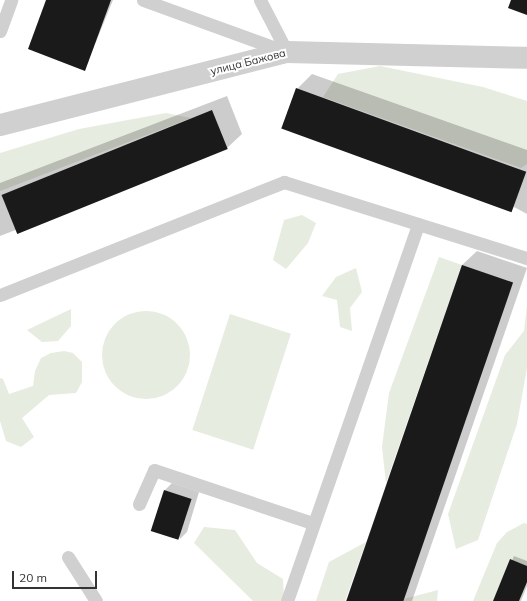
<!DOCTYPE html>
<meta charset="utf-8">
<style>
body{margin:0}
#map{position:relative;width:527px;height:601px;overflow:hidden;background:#fff;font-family:Mulish,sans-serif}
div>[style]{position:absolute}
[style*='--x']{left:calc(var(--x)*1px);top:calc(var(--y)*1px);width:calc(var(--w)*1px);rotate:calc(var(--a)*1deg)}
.green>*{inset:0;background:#e6ecdf;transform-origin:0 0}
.round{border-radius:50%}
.shadow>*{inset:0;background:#0003}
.building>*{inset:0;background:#1a1a1a;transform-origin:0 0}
.lane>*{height:13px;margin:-6.5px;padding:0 6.5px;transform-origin:6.5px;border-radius:6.5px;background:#d0d0d0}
.street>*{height:22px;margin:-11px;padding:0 11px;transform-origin:11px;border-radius:11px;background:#d0d0d0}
span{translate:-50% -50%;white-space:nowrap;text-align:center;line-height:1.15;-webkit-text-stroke:4px #fff;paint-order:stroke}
.street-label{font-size:11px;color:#333}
.scale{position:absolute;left:12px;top:571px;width:85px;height:18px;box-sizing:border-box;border:2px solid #333;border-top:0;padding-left:5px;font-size:12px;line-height:14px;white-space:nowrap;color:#333;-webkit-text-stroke:3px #fff;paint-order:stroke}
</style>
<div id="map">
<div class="green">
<i style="clip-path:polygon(380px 66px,483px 87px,527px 101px,527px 164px,521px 168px,323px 97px,338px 74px)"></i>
<i style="clip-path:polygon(166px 113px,191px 118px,0 191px,0 153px,79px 129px)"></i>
<i style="clip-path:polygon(302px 215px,316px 223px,308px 243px,286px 269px,273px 260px,284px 220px)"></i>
<i style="clip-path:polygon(439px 257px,462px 265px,386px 483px,382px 447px,389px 393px)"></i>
<i style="clip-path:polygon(356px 268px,362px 292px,350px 308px,352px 331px,340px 327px,337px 300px,322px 296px,336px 277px)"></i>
<i style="clip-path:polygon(527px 305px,527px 368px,517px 424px,478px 540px,456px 549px,448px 514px,505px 355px,524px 331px)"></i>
<i style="clip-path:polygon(71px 309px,71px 326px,58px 341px,42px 342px,27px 330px)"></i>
<i class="round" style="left:102px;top:311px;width:88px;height:88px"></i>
<i style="left:230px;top:314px;width:64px;height:122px;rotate:18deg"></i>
<i style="clip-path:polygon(64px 351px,73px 353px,82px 362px,82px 382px,76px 393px,49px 395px,22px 418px,34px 437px,21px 447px,6px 441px,0 421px,0 378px,3px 379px,9px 394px,33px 386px,35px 371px,41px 358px,51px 353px)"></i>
<i style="clip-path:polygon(524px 523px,527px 524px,527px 566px,510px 559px,493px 601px,473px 601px,497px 543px,507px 532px)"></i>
<i style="clip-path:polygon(204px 527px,235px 530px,257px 563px,283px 579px,284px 601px,253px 601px,194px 543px)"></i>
<i style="clip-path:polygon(366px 542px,345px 601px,316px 601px,329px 562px)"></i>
<i style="clip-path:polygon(438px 590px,437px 601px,403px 601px,404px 599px)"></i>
</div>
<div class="shadow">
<i style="clip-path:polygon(47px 0,113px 0,85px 69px)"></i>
<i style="clip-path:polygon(312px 74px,527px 150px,527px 214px,297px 89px)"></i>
<i style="clip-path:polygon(227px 96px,242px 134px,227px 148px,0 236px,0 183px)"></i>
<i style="clip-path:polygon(477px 251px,527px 268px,412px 601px,346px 601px,462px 265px)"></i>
<i style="clip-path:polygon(172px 483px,199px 492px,187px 532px,180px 539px,165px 490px)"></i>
<i style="clip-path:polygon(514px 556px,527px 561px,527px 586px,521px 601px,494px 601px)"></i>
</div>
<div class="building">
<i style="clip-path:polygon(46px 0,111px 0,85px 71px,28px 49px)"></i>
<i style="clip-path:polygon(511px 0,527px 0,527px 15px,508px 8px)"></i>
<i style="left:296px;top:88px;width:245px;height:43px;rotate:20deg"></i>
<i style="left:212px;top:110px;width:42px;height:227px;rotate:68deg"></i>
<i style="left:462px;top:265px;width:54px;height:356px;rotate:19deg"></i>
<i style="left:164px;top:490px;width:29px;height:43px;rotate:18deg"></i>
<i style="clip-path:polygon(510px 559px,527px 566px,527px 582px,519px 601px,493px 601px)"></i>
</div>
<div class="lane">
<i style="--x:143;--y:0;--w:150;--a:19.9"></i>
<i style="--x:260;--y:0;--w:59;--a:62.6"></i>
<i style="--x:0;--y:31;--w:33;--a:-70"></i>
<i style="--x:0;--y:295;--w:306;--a:-21.7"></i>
<i style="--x:284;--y:182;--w:255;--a:17.4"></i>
<i style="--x:139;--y:504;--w:37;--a:-66"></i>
<i style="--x:154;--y:470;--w:167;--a:18.5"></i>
<i style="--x:68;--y:557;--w:52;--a:57.5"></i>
<i style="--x:287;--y:601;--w:399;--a:-70.8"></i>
</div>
<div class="street">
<i style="--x:0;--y:125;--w:296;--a:-14.3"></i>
<i style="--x:287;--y:52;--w:240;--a:1.4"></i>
</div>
<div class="street-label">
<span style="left:248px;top:62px;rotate:-14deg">улица Бажова</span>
</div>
<div class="scale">20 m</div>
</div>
